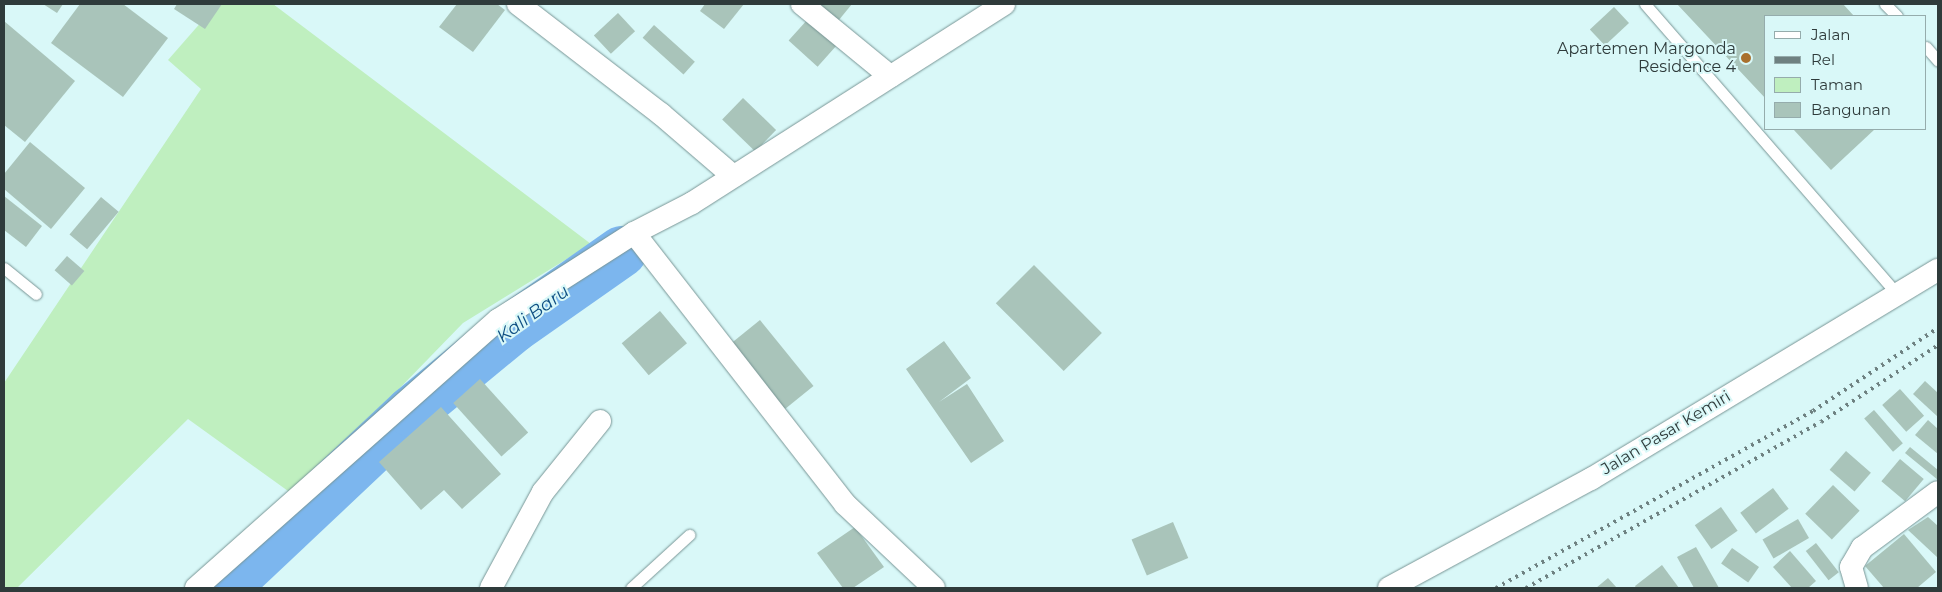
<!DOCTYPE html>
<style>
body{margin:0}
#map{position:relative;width:1942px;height:592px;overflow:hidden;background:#d9f8f8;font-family:Montserrat,sans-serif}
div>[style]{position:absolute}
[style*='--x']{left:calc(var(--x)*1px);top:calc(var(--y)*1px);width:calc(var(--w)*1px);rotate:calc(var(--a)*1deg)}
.green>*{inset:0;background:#bfefbf}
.river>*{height:51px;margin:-25.5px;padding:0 25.5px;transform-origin:25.5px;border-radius:25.5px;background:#7cb6ee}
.building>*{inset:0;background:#a9c4ba;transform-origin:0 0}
.roads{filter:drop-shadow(0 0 1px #789595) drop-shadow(0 0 1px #789595)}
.service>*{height:11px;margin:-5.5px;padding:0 5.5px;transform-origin:5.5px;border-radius:5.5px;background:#fff}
.minor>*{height:22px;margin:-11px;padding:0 11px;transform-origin:11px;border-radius:11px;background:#fff}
.rail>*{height:4px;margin-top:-2px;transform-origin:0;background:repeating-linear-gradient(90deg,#6e8181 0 2.5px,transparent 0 7.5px)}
.dots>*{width:14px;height:14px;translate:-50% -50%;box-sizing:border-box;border:2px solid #d9f8f8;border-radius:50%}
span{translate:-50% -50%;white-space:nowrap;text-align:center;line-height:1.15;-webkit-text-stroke:4px #d9f8f8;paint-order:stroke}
.poi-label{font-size:16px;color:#2f3b3b}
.right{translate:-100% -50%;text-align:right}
.street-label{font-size:16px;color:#2f3b3b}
.water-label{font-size:18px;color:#0f4f83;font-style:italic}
.frame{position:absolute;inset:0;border:5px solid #2f3b3b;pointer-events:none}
.legend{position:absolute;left:1764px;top:15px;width:162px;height:115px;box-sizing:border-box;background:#d9f8f8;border:1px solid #95acac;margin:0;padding:6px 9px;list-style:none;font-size:15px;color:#2f3b3b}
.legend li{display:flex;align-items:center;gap:10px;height:25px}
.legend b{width:25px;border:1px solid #95acac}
</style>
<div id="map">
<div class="green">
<i style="clip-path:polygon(217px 4px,273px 4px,591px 244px,463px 323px,295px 496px,188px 419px,17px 588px,4px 588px,4px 383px,201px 89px,168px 60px)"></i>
</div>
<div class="river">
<i style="--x:223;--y:588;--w:258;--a:-43.3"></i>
<i style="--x:411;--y:411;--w:132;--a:-39.5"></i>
<i style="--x:513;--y:327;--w:132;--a:-35.1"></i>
</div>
<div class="building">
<i style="clip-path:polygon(43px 4px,63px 4px,57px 13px)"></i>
<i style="clip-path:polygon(80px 4px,123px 4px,168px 38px,123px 97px,51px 43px)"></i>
<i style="clip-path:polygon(177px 4px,222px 4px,205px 29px,174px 9px)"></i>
<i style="clip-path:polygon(457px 4px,497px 4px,505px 10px,473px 52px,439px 27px)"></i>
<i style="clip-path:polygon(705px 4px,744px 4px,724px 29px,700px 11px)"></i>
<i style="clip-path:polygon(808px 4px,852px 4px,834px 26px)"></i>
<i style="clip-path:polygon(1677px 4px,1843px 4px,1854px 16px,1766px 16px,1766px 99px)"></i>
<i style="left:1614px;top:7px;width:22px;height:33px;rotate:47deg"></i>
<i style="left:618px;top:13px;width:25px;height:33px;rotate:47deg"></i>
<i style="left:808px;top:19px;width:39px;height:29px;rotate:42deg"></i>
<i style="clip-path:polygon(4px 21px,75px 81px,25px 142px,4px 125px)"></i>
<i style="left:654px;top:25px;width:55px;height:17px;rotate:42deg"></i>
<i style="left:743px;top:98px;width:46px;height:30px;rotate:44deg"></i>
<i style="clip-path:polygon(1793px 129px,1875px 129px,1831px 170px)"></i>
<i style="clip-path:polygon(30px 142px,85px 188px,51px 229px,4px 189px,4px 174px)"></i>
<i style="clip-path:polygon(4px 196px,42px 226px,26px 247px,4px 230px)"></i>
<i style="left:101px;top:197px;width:23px;height:49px;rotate:40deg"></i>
<i style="left:67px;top:256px;width:23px;height:19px;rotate:41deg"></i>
<i style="left:1034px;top:265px;width:96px;height:54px;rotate:45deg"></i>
<i style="left:660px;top:311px;width:42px;height:50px;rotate:50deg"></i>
<i style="left:760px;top:320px;width:85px;height:43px;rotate:51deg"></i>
<i style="clip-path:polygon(944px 341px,971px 378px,939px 402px,967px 384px,1004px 441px,971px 463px,906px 369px)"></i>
<i style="left:480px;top:379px;width:72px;height:36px;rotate:48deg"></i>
<i style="clip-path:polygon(1925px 381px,1938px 393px,1938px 417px,1913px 394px)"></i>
<i style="left:1900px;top:389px;width:36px;height:24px;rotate:48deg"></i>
<i style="clip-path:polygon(441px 407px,501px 474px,462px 509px,444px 490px,421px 510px,379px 462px)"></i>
<i style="left:1874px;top:410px;width:44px;height:13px;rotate:49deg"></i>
<i style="clip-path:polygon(1928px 420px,1938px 429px,1938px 454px,1915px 435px)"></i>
<i style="clip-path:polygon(1910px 447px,1938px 470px,1938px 480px,1905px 453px)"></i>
<i style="left:1846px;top:451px;width:33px;height:25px;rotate:41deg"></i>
<i style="left:1900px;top:459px;width:31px;height:29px;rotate:40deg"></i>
<i style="left:1833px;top:485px;width:37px;height:40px;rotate:44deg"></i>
<i style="left:1773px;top:488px;width:26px;height:41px;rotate:53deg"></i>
<i style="left:1721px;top:507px;width:29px;height:32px;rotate:55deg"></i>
<i style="clip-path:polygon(1928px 517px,1938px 526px,1938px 558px,1908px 530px)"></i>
<i style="left:1798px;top:519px;width:22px;height:41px;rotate:60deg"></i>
<i style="left:1173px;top:522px;width:39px;height:45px;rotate:67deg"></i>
<i style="clip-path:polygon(855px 527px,884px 567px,853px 588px,843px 588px,817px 553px)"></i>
<i style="clip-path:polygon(1904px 534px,1936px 572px,1917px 588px,1884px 588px,1865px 566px)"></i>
<i style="left:1816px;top:543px;width:37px;height:13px;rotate:52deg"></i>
<i style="clip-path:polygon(1696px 547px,1719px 588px,1694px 588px,1677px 557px)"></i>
<i style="left:1732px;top:548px;width:33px;height:19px;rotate:35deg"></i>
<i style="clip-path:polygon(1790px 551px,1816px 581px,1808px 588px,1792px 588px,1773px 567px)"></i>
<i style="clip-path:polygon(1662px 565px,1679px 588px,1636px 588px,1635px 586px)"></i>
<i style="clip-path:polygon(1608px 578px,1617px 588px,1596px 588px)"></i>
</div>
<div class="roads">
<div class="service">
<i style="--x:1645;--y:4;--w:387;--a:49"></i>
<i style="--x:1885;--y:4;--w:17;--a:45"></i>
<i style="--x:1926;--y:47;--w:18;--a:49"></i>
<i style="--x:4;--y:268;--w:41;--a:39.1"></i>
<i style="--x:631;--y:588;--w:79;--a:-42.4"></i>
</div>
<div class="minor">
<i style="--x:518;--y:4;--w:180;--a:37.6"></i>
<i style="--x:661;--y:114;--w:95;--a:40.7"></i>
<i style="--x:802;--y:4;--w:114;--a:39.3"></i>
<i style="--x:634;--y:233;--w:343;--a:52.1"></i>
<i style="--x:845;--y:504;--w:122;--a:43.3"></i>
<i style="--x:196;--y:588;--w:404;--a:-41.6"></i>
<i style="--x:498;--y:320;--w:161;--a:-32.6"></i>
<i style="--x:634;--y:233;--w:65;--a:-27.3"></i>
<i style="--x:692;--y:203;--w:370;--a:-32.5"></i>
<i style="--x:491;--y:588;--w:109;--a:-61.6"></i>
<i style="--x:543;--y:492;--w:91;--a:-51.2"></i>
<i style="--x:1389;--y:588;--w:230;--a:-28.4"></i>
<i style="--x:1591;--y:479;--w:405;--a:-31.1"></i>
<i style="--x:1857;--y:588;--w:22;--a:-106"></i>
<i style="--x:1851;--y:567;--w:22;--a:-60"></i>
<i style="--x:1862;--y:548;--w:94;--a:-36.4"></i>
</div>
</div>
<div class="rail">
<i style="--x:1496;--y:588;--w:363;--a:-29.2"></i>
<i style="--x:1813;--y:411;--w:150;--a:-33.6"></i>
<i style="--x:1526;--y:588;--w:338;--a:-29.4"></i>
<i style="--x:1821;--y:422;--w:140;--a:-33.3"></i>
</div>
<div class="dots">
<i style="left:1746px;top:58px;background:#a9702e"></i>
</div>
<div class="poi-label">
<span class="right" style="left:1736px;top:58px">Apartemen Margonda<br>Residence 4</span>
</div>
<div class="street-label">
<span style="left:1666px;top:433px;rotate:-31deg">Jalan Pasar Kemiri</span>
</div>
<div class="water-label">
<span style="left:533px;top:314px;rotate:-36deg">Kali Baru</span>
</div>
<div class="frame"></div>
<ul class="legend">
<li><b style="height:6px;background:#fff"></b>Jalan</li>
<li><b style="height:6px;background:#6e8181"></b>Rel</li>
<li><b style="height:14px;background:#bfefbf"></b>Taman</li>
<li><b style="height:14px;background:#a9c4ba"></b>Bangunan</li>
</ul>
</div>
